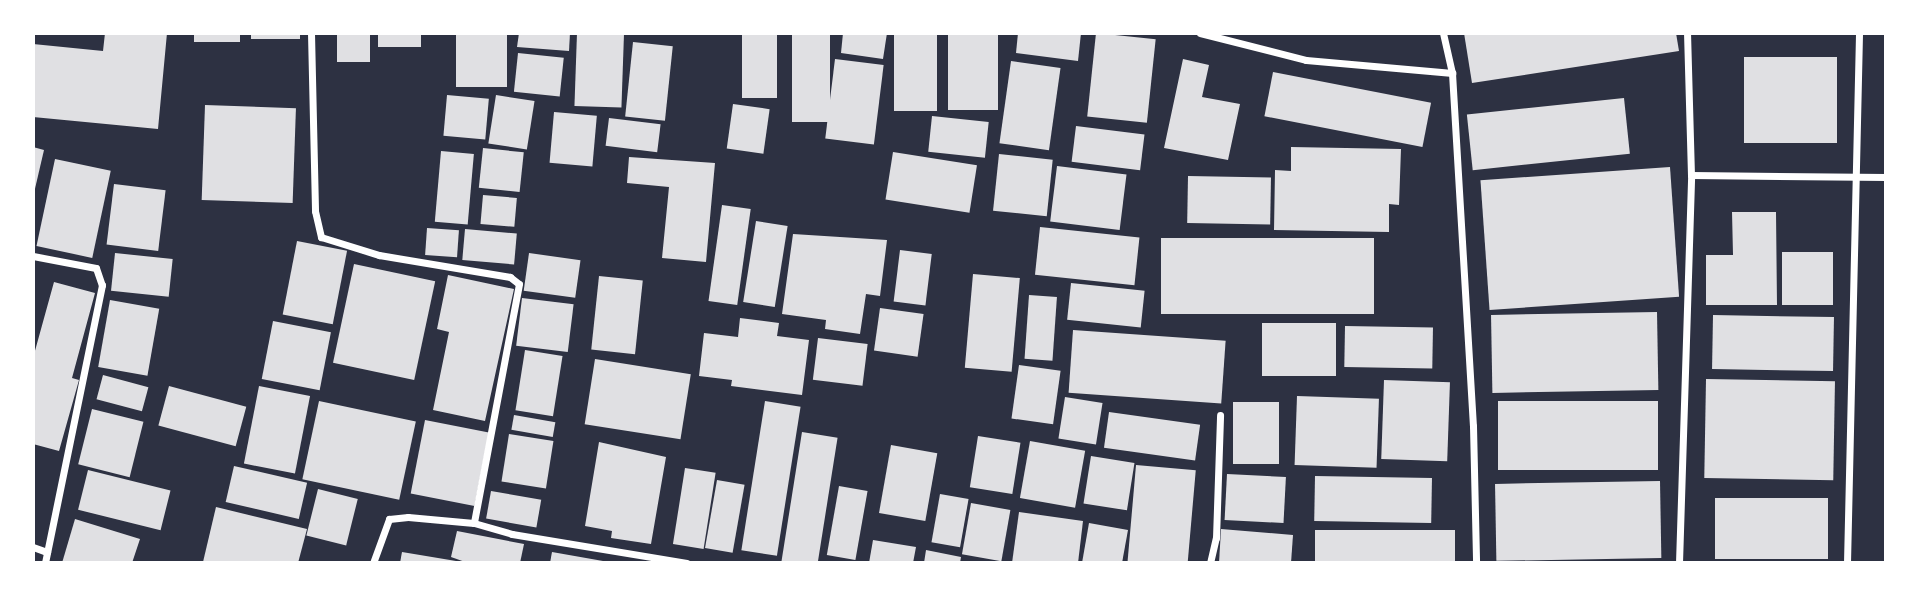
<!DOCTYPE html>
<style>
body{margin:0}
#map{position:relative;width:1919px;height:596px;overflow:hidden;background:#2d3142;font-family:"Fira Sans",sans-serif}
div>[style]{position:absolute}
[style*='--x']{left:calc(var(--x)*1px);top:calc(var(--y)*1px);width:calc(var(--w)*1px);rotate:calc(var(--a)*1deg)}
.building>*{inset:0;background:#e0e0e3;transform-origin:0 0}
.minor>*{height:7px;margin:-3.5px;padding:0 3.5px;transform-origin:3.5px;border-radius:3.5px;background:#fff}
span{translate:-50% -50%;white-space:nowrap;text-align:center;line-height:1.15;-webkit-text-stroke:5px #fff;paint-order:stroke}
.frame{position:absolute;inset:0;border:35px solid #fff;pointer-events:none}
</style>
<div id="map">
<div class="building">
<i style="clip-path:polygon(105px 33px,167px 33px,158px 129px,33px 117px,33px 44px,103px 51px)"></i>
<i style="left:194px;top:33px;width:46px;height:9px"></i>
<i style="left:251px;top:33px;width:49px;height:6px"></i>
<i style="left:337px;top:33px;width:33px;height:29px"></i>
<i style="left:378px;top:33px;width:43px;height:14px"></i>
<i style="left:456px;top:33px;width:51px;height:54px"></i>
<i style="clip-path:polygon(519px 33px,570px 33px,569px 51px,517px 47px)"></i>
<i style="left:577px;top:33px;width:47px;height:73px;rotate:2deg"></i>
<i style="left:742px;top:33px;width:35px;height:65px"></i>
<i style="left:792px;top:33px;width:38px;height:89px"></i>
<i style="clip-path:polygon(843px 33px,887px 33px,883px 59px,841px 53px)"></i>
<i style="left:894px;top:33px;width:43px;height:78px"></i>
<i style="left:948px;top:33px;width:50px;height:77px"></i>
<i style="clip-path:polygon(1018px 33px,1081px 33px,1078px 61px,1016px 53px)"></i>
<i style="left:1096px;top:33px;width:60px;height:84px;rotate:6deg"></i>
<i style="clip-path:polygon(1464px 33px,1676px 33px,1679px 51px,1472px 83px)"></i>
<i style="left:633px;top:42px;width:40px;height:75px;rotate:6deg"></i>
<i style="left:518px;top:53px;width:46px;height:39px;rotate:6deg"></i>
<i style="left:1744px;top:57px;width:93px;height:86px"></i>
<i style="left:835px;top:59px;width:49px;height:80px;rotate:7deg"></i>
<i style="clip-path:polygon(1183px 59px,1209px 65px,1202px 97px,1240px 104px,1228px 160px,1164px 148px)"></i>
<i style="left:1011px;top:61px;width:50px;height:83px;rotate:8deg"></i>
<i style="left:1273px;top:72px;width:161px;height:45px;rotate:11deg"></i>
<i style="left:447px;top:95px;width:42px;height:41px;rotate:5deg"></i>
<i style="left:496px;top:95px;width:39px;height:49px;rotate:9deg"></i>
<i style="left:1624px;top:98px;width:56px;height:158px;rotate:84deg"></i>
<i style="left:733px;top:104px;width:37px;height:45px;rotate:8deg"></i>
<i style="left:205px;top:105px;width:91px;height:95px;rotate:2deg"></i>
<i style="left:554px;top:112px;width:43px;height:51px;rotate:5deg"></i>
<i style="left:932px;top:116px;width:57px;height:36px;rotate:6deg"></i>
<i style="left:609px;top:118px;width:52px;height:28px;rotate:7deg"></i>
<i style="left:1076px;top:126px;width:69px;height:36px;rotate:7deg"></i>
<i style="clip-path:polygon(33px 147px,44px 150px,34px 193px,33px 192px)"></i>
<i style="clip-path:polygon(1291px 147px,1401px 149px,1399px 205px,1389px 204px,1389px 232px,1274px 230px,1275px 170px,1291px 171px)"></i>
<i style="left:483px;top:148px;width:41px;height:40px;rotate:6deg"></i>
<i style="left:441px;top:151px;width:33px;height:71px;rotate:5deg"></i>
<i style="left:893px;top:152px;width:85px;height:48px;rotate:9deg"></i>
<i style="left:999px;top:154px;width:54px;height:57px;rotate:6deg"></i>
<i style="clip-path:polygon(629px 157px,715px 163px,706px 262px,662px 258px,669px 187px,627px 183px)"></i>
<i style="left:55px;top:159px;width:57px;height:89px;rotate:12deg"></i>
<i style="left:1057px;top:166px;width:70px;height:56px;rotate:7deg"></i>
<i style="left:1670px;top:167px;width:130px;height:190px;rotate:86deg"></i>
<i style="left:1188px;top:176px;width:83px;height:47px;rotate:1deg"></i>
<i style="left:114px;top:184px;width:52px;height:61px;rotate:7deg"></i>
<i style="left:483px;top:195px;width:34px;height:29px;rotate:5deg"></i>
<i style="left:722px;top:205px;width:29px;height:97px;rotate:8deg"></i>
<i style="clip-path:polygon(1732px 212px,1776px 212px,1777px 305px,1706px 305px,1706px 255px,1733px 255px)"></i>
<i style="left:756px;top:221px;width:32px;height:82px;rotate:9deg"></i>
<i style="left:1040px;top:227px;width:100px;height:48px;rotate:6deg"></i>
<i style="left:427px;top:228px;width:32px;height:27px;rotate:4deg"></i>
<i style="left:465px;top:229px;width:52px;height:31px;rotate:5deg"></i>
<i style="clip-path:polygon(793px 234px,887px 240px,880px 296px,866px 294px,860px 334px,825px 329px,826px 320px,782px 314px)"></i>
<i style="left:1374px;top:238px;width:76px;height:213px;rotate:90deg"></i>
<i style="left:297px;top:241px;width:51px;height:75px;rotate:11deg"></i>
<i style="left:900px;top:250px;width:32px;height:52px;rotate:7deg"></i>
<i style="left:1833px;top:252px;width:53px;height:51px;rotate:90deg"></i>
<i style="left:115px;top:253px;width:58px;height:38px;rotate:6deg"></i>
<i style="left:529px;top:253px;width:52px;height:38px;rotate:8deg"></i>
<i style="left:354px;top:264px;width:83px;height:101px;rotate:12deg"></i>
<i style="left:973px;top:274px;width:47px;height:94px;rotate:5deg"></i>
<i style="clip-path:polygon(448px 275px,514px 289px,485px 421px,433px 410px,449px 332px,437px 329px)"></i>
<i style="left:599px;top:276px;width:44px;height:74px;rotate:6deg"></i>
<i style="clip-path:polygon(54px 282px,95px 293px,72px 378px,79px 380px,59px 451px,33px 444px,33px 358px)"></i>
<i style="left:1071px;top:283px;width:74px;height:37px;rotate:6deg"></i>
<i style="left:1029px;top:295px;width:28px;height:64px;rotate:4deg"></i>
<i style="left:522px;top:298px;width:52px;height:48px;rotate:7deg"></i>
<i style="left:110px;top:300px;width:50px;height:68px;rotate:10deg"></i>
<i style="left:880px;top:308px;width:44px;height:43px;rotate:8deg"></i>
<i style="left:1657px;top:312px;width:78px;height:166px;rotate:89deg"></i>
<i style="left:1713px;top:315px;width:121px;height:54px;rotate:1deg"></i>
<i style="clip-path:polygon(740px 318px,779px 323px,777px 336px,809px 340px,802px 395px,731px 386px,732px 380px,699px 376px,704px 333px,738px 337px)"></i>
<i style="left:273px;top:321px;width:59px;height:59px;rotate:11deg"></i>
<i style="left:1262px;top:323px;width:74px;height:53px"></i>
<i style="left:1345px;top:326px;width:88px;height:41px;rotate:1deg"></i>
<i style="left:1073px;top:330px;width:153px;height:63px;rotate:4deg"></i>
<i style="left:818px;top:338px;width:50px;height:42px;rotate:7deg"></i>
<i style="left:525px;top:350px;width:38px;height:61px;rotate:9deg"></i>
<i style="left:595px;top:359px;width:97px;height:66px;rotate:9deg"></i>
<i style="left:1019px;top:365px;width:42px;height:54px;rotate:8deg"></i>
<i style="left:103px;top:375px;width:47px;height:25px;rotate:15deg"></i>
<i style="left:1706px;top:379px;width:129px;height:99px;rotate:1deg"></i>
<i style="left:1384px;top:380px;width:66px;height:79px;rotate:2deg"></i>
<i style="left:169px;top:386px;width:80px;height:41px;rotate:15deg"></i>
<i style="left:259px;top:386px;width:52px;height:79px;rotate:11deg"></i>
<i style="left:1297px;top:396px;width:82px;height:69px;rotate:2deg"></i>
<i style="left:1065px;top:397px;width:38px;height:42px;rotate:9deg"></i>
<i style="left:319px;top:401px;width:99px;height:80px;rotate:12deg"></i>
<i style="left:765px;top:401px;width:36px;height:151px;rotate:9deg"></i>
<i style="left:1658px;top:401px;width:69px;height:160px;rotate:90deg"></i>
<i style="left:1233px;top:402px;width:46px;height:62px"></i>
<i style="left:92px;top:409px;width:53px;height:57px;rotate:14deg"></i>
<i style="left:1109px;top:412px;width:92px;height:36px;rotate:8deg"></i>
<i style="left:514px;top:415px;width:42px;height:15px;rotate:10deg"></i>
<i style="left:425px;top:420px;width:65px;height:75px;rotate:11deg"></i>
<i style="left:802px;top:432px;width:36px;height:133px;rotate:9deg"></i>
<i style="left:509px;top:434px;width:45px;height:48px;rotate:9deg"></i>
<i style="left:978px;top:436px;width:43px;height:52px;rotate:9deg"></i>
<i style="left:1030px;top:441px;width:56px;height:58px;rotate:10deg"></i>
<i style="clip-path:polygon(599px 442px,666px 457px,651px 544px,611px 538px,612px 531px,585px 526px)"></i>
<i style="left:891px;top:445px;width:47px;height:69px;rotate:10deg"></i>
<i style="left:1091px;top:456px;width:44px;height:48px;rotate:9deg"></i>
<i style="left:1136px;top:465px;width:60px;height:98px;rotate:5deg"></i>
<i style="left:234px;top:466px;width:75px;height:37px;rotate:13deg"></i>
<i style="left:685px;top:468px;width:31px;height:77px;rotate:9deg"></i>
<i style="left:88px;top:470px;width:85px;height:41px;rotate:14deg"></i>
<i style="left:1227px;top:474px;width:59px;height:46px;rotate:3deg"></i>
<i style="left:1315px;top:476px;width:117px;height:45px;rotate:1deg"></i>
<i style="left:717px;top:480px;width:28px;height:69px;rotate:10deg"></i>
<i style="left:1660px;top:481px;width:77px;height:165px;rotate:89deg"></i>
<i style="left:839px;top:486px;width:29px;height:70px;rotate:10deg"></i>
<i style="left:318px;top:489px;width:41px;height:48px;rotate:14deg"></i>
<i style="left:491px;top:491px;width:51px;height:28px;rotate:10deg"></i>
<i style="left:940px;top:494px;width:29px;height:49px;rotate:10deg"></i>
<i style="left:1715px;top:498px;width:113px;height:61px"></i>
<i style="left:971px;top:503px;width:40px;height:52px;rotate:10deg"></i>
<i style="clip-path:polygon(216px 507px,307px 529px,298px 563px,203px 562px)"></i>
<i style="clip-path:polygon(1019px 512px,1083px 521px,1078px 563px,1012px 563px)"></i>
<i style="clip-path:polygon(75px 519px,140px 539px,132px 563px,62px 563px)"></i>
<i style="clip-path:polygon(1089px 523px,1128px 530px,1122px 563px,1082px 563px)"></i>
<i style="clip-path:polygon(1221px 529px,1293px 535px,1291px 563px,1219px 563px)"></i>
<i style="left:1315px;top:530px;width:140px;height:33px"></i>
<i style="clip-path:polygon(457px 531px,524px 544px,520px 563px,468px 563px,451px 557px)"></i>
<i style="clip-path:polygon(873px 540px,916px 547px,913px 563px,869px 563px)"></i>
<i style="clip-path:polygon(926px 550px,961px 557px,960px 563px,924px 563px)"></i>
<i style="clip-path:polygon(402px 552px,456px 561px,456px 563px,400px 563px)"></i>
<i style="clip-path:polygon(552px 552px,603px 561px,603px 563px,550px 563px)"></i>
</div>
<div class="minor">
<i style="--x:311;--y:33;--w:178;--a:88.7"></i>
<i style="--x:315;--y:211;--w:27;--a:77"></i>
<i style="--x:321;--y:237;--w:61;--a:17.2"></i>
<i style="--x:379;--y:255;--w:133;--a:9.5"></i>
<i style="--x:510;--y:277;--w:11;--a:38"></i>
<i style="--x:519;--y:284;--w:243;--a:100.7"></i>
<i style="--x:1200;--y:33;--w:109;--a:14.3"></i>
<i style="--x:1306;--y:60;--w:147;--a:5.1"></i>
<i style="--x:1443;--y:33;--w:41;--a:77.3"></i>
<i style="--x:1452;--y:73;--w:354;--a:86.6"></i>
<i style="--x:1473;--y:426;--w:137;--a:88.7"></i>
<i style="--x:1691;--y:175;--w:195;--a:0.6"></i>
<i style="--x:33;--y:256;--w:64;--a:10.8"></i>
<i style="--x:96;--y:268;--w:18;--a:71"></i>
<i style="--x:102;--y:285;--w:284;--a:101.6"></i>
<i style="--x:33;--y:547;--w:15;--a:20"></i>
<i style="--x:373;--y:563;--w:47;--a:-70"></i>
<i style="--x:389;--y:519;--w:19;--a:-6"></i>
<i style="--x:408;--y:517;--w:66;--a:5.2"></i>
<i style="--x:474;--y:523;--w:40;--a:16"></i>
<i style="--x:512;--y:534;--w:177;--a:9.4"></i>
<i style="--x:1210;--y:563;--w:26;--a:-77"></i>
<i style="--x:1216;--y:538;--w:123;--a:-88.1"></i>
<i style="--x:1679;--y:563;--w:388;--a:-88.2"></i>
<i style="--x:1691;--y:175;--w:142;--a:-91.6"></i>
<i style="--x:1847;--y:563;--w:530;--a:-88.7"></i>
</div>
<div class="frame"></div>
</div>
